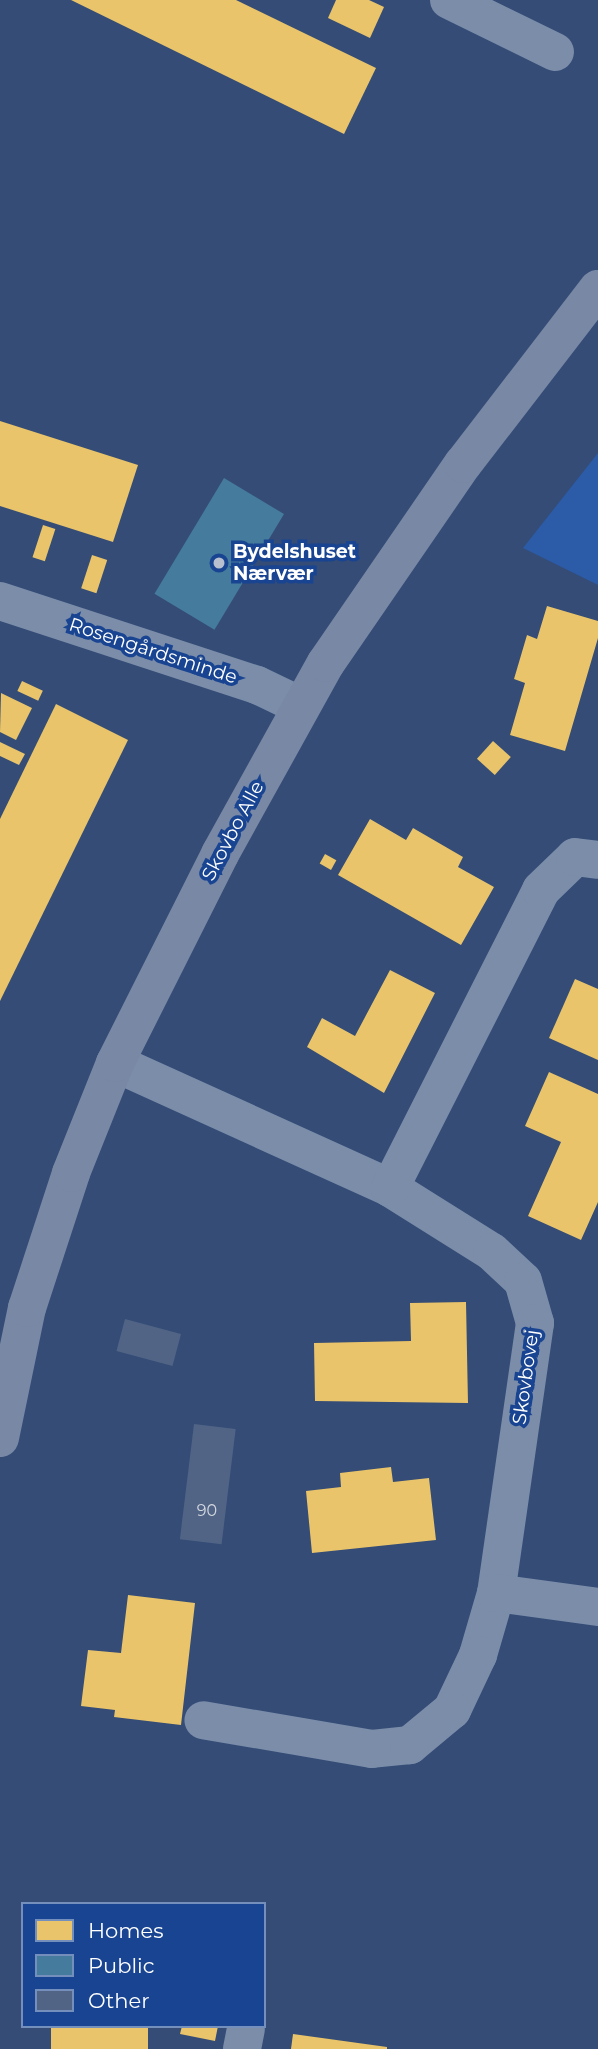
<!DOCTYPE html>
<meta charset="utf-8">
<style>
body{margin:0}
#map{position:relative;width:598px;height:2049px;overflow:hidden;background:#344c76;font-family:Montserrat,sans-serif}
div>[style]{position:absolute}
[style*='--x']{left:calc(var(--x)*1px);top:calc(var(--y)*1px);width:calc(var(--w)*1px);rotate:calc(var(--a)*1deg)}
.green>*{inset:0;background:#2c5ba7}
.homes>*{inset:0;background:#e9c46a;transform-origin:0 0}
.public>*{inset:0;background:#457b9d;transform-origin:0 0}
.building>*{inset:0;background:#516485;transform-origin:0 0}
.street>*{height:38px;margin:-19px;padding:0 19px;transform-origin:19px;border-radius:19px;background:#7b8da9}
.secondary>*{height:38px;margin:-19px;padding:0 19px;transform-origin:19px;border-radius:19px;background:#7888a5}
.dots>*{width:19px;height:19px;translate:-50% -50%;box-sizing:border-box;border:4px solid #194491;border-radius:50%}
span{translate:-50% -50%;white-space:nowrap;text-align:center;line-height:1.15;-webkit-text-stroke:7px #194491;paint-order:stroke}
.number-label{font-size:16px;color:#d4d8e0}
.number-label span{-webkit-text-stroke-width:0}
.poi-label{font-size:19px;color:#fff;font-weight:700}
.left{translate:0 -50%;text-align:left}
.street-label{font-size:19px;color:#fff}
.legend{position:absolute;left:21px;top:1902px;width:245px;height:126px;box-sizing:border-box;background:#194491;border:2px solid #758fbd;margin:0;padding:9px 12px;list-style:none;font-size:21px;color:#fff}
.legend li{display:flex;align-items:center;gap:14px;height:35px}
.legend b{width:35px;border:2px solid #758fbd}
</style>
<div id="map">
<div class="green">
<i style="clip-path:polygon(598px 453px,598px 585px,523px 548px)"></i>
</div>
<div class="homes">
<i style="clip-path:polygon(71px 0,236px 0,376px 68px,344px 134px)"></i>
<i style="clip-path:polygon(336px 0,369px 0,384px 7px,370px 38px,328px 18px)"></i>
<i style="clip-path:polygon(0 421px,138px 465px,113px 542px,0 506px)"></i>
<i style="left:43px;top:525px;width:13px;height:34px;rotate:18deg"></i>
<i style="left:92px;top:555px;width:16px;height:35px;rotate:18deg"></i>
<i style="clip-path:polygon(547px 606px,598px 621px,598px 638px,565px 751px,510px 735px,525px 683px,514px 679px,527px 635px,537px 639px)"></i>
<i style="left:22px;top:681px;width:23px;height:11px;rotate:25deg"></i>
<i style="clip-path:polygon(1px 693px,32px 708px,16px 740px,0 732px)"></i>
<i style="clip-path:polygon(56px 704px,128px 740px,0 1001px,0 819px)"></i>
<i style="left:493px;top:741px;width:24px;height:24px;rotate:42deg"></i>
<i style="clip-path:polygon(0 742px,25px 754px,19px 765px,0 756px)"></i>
<i style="clip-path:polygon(370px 819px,406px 840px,413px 828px,463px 857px,458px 867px,494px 887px,461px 945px,338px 875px)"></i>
<i style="left:325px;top:854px;width:13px;height:11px;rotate:29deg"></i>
<i style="clip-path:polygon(390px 970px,435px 993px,384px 1093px,307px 1047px,322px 1018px,355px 1036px)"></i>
<i style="clip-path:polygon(575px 979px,598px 989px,598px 1060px,549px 1038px)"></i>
<i style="clip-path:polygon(549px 1072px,598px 1094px,598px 1202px,581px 1240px,528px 1216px,561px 1142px,525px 1126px)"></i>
<i style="clip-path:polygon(466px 1302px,468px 1403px,315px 1401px,314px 1343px,411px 1341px,410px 1303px)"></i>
<i style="clip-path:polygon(391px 1467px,393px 1482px,429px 1478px,436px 1540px,312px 1553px,306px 1491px,341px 1487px,340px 1473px)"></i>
<i style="clip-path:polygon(128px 1595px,195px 1603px,181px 1725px,114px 1717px,115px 1710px,81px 1706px,88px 1650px,121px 1653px)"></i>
<i style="left:51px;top:2026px;width:97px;height:24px"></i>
<i style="clip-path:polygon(182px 2026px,218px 2026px,215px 2041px,180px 2034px)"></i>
<i style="clip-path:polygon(293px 2034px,387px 2047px,387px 2049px,291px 2049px)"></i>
</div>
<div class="public">
<i style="left:224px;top:478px;width:70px;height:135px;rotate:31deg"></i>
</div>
<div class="building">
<i style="left:125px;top:1319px;width:58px;height:33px;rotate:15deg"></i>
<i style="left:194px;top:1424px;width:42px;height:116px;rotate:7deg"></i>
</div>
<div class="street">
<i style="--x:449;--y:0;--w:118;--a:26.1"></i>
<i style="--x:0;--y:601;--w:270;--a:18.1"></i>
<i style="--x:257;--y:685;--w:49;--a:25.5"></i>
<i style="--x:115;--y:1063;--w:302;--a:24.4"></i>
<i style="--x:390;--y:1188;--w:120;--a:32.1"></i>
<i style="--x:492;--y:1252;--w:42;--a:43.1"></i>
<i style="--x:523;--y:1281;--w:44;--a:74.1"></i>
<i style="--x:535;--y:1323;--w:273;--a:98.2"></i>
<i style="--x:496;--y:1593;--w:65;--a:106.2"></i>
<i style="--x:478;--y:1655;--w:61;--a:115.3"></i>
<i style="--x:452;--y:1710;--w:55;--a:140.2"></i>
<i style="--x:410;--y:1745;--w:38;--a:174"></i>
<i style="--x:372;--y:1749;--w:171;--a:-170.3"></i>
<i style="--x:390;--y:1188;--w:334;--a:-63.1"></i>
<i style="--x:541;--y:890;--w:47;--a:-44.1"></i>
<i style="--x:575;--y:857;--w:23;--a:7"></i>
<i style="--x:496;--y:1593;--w:103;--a:7.8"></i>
<i style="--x:242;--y:2049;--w:20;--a:-79"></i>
</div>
<div class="secondary">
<i style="--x:0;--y:1438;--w:133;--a:-78.3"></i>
<i style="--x:27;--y:1308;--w:142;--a:-71.9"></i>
<i style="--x:71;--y:1173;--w:118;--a:-68.2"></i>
<i style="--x:115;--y:1063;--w:234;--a:-63.3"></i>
<i style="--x:220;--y:854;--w:218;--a:-61"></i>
<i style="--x:326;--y:663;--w:242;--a:-55.5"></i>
<i style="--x:463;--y:464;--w:221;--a:-52.4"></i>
</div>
<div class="dots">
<i style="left:219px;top:563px;background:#b8c0cf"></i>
</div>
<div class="number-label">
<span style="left:207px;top:1511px">90</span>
</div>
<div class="poi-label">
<span class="left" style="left:233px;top:563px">Bydelshuset<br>Nærvær</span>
</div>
<div class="street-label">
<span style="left:153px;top:651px;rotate:18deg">Rosengårdsminde</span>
<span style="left:233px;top:831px;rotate:-62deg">Skovbo Alle</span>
<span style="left:526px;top:1377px;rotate:-82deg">Skovbovej</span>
</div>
<ul class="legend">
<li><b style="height:19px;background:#e9c46a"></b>Homes</li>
<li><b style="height:19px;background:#457b9d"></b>Public</li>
<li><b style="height:19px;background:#516485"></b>Other</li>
</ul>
</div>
